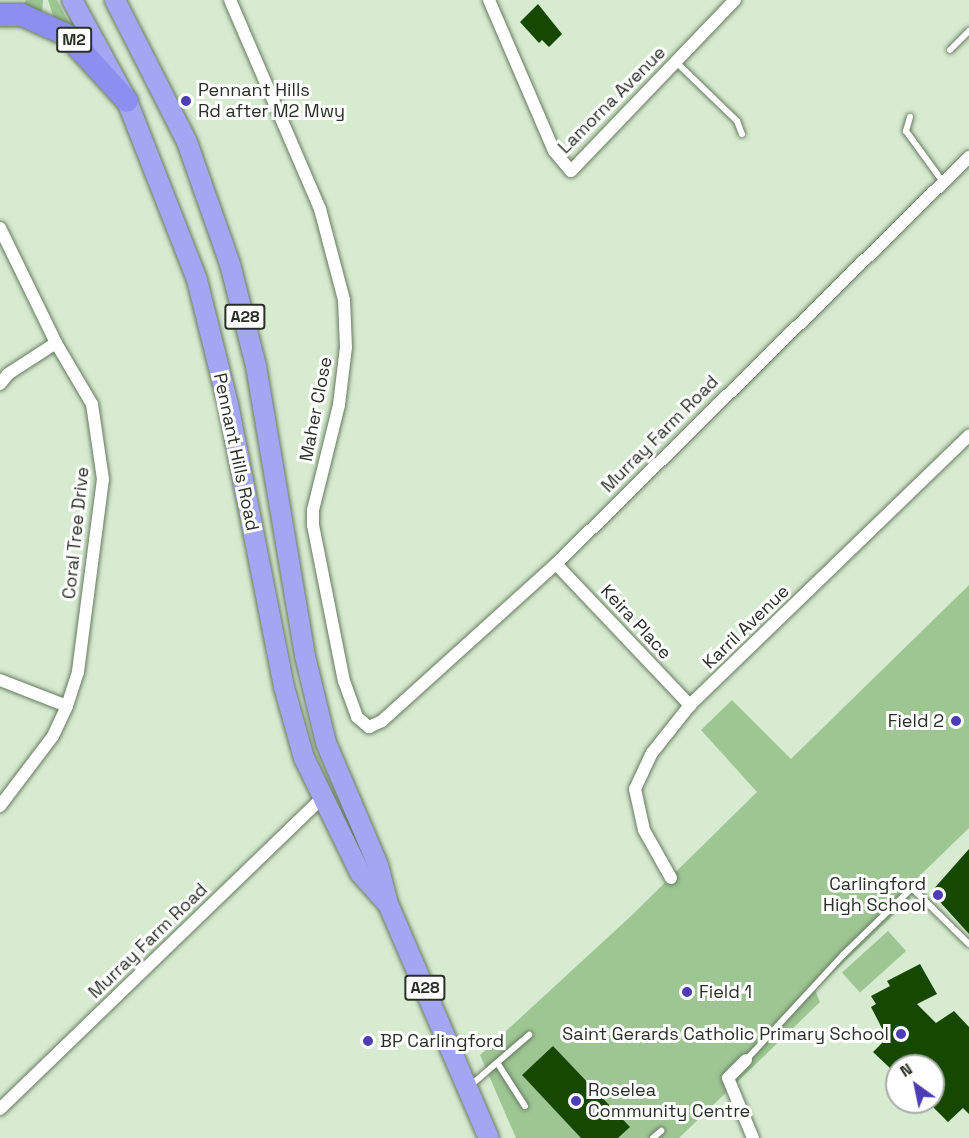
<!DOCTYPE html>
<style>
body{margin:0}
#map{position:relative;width:969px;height:1138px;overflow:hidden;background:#d6ebd0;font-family:"Space Grotesk",sans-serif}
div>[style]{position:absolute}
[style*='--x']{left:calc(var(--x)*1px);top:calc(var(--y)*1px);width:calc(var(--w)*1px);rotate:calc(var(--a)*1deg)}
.green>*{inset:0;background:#9ec693;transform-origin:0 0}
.building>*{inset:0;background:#174801}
.roads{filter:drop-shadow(0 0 2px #677a61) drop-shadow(0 0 2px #677a61)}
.service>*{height:6px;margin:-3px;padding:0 3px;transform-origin:3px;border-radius:3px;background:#fff}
.minor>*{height:12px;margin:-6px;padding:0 6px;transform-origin:6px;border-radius:6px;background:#fff}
.trunk>*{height:20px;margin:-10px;padding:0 10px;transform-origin:10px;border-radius:10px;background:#a3a6f2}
.motorway>*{height:22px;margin:-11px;padding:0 11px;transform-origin:11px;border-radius:11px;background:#8c8fef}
.dots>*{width:16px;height:16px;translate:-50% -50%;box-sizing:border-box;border:3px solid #fff;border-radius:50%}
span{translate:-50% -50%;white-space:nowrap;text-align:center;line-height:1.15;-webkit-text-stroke:6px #fff;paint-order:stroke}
.shield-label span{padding:2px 4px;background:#fff;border:2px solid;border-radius:4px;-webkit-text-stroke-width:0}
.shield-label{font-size:16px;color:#283025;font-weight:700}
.poi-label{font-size:18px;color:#283025}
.left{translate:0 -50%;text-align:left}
.right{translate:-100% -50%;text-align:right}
.street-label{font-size:18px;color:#283025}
.north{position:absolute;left:885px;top:1054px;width:60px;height:60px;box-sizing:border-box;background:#fff;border:2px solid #a9aca8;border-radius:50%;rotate:327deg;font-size:16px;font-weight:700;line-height:24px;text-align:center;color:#283025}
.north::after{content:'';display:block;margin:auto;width:21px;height:27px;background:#4b3eb5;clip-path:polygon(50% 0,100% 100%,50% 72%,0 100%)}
</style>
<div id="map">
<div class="green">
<i style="clip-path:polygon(26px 0,43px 0,42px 14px,22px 7px)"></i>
<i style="clip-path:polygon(48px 0,57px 0,69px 23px,54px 19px)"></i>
<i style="clip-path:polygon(969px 585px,969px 828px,904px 891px,911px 898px,815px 990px,820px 1002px,679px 1138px,516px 1138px,480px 1055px,631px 916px,757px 792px,701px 730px,732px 700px,791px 759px)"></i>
<i style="left:888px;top:931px;width:27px;height:62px;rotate:48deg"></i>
</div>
<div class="building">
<i style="clip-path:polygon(538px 4px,562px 34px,549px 47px,542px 40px,539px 43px,520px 22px)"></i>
<i style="clip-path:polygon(969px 849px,969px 934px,931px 892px)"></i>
<i style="clip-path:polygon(920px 964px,937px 994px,917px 1004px,936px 1023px,954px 1011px,969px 1027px,969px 1114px,963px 1108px,948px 1122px,933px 1107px,933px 1066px,891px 1069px,873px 1052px,887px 1038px,871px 1007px,876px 1004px,871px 996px,890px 986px,887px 981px)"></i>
<i style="clip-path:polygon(553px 1046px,630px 1127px,618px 1138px,581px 1138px,522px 1075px)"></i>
</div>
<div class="roads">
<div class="service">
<i style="--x:950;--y:50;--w:27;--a:-45"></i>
<i style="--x:676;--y:62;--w:85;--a:44"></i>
<i style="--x:737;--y:121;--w:14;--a:69"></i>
<i style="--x:910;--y:117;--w:15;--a:106"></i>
<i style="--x:906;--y:131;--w:63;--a:54"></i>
<i style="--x:746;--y:1060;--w:143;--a:-47.3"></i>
<i style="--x:843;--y:955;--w:96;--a:-44.2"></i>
<i style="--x:912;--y:888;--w:80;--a:44.5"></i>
<i style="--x:498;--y:1064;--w:50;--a:57.3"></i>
<i style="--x:471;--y:1085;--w:77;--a:-40.8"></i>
<i style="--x:653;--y:1138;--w:11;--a:-41"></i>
</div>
<div class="minor">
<i style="--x:230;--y:0;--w:228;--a:66.7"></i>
<i style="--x:320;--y:209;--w:94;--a:75.2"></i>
<i style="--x:344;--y:300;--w:47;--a:87.6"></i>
<i style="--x:346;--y:347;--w:58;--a:96.9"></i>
<i style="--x:339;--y:405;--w:108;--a:103.9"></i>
<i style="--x:313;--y:510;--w:15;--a:90"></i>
<i style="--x:313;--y:525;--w:159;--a:78.8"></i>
<i style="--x:344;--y:681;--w:38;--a:70"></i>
<i style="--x:357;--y:717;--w:16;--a:40"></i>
<i style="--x:369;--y:727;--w:14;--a:-25"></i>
<i style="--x:382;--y:721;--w:234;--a:-42.1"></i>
<i style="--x:556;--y:564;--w:580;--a:-44.58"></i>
<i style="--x:489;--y:0;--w:164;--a:66.7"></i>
<i style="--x:554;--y:151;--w:26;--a:50"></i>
<i style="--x:571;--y:171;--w:237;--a:-46.2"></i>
<i style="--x:0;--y:228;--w:128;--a:64"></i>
<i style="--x:56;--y:343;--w:71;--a:59.5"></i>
<i style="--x:92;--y:404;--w:76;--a:81.7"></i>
<i style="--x:103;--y:479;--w:195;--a:97.4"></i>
<i style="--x:78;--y:672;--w:36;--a:108"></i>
<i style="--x:67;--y:706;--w:33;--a:115"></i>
<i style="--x:53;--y:736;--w:88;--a:127.1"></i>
<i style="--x:0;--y:384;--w:13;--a:-51"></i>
<i style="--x:8;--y:374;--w:57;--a:-32.9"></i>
<i style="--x:556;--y:564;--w:195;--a:46.5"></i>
<i style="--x:0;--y:680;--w:72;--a:21.2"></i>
<i style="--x:671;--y:878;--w:55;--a:-119.4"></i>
<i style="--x:644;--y:830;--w:42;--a:-102.4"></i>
<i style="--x:635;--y:789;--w:40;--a:-65"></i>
<i style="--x:652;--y:753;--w:61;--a:-51.6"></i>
<i style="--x:690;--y:705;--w:388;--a:-44"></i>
<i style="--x:746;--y:1060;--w:25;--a:135"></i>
<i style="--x:728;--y:1078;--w:65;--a:67.4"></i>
<i style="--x:0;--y:1109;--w:446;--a:-44"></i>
</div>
<div class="trunk">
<i style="--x:72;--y:0;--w:115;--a:61.4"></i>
<i style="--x:127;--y:101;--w:192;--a:68.6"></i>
<i style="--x:197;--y:280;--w:128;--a:76"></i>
<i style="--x:228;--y:404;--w:288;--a:78.8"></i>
<i style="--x:284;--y:687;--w:74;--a:74.3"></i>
<i style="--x:304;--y:758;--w:128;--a:64"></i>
<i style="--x:360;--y:873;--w:39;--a:48"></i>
<i style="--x:115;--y:0;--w:159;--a:63.1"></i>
<i style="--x:187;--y:142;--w:129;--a:70.6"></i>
<i style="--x:230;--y:264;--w:105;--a:75.7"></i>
<i style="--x:256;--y:366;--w:294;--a:80.4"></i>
<i style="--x:305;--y:656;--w:89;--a:76.4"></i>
<i style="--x:326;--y:743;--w:133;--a:66.9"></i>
<i style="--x:378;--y:865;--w:40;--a:75.6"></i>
<i style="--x:388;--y:904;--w:255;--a:66.7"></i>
</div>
<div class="motorway">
<i style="--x:0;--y:15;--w:22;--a:0"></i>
<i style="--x:22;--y:15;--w:49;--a:24"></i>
<i style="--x:67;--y:35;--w:89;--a:47.7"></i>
</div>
</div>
<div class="dots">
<i style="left:186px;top:101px;background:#4b3eb5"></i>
<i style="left:956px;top:721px;background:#4b3eb5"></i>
<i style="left:938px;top:895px;background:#4b3eb5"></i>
<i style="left:687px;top:992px;background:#4b3eb5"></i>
<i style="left:901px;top:1034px;background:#4b3eb5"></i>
<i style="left:368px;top:1041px;background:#4b3eb5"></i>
<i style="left:576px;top:1101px;background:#4b3eb5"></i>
</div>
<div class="shield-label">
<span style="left:74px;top:40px">M2</span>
<span style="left:245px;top:317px">A28</span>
<span style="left:425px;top:988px">A28</span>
</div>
<div class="poi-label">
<span class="left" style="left:198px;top:101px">Pennant Hills<br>Rd after M2 Mwy</span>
<span class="right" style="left:944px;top:721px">Field 2</span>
<span class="right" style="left:926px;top:895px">Carlingford<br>High School</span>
<span class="left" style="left:699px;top:992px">Field 1</span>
<span class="right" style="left:889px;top:1034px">Saint Gerards Catholic Primary School</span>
<span class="left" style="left:380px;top:1041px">BP Carlingford</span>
<span class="left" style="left:588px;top:1101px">Roselea<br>Community Centre</span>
</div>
<div class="street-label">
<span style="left:612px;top:100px;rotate:-45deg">Lamorna Avenue</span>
<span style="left:316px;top:409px;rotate:-79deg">Maher Close</span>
<span style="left:660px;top:434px;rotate:-45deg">Murray Farm Road</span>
<span style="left:236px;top:452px;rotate:78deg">Pennant Hills Road</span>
<span style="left:76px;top:533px;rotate:-84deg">Coral Tree Drive</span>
<span style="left:636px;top:622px;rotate:47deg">Keira Place</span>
<span style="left:746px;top:627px;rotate:-44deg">Karril Avenue</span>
<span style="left:148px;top:941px;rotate:-44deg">Murray Farm Road</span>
</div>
<div class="north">N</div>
</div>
